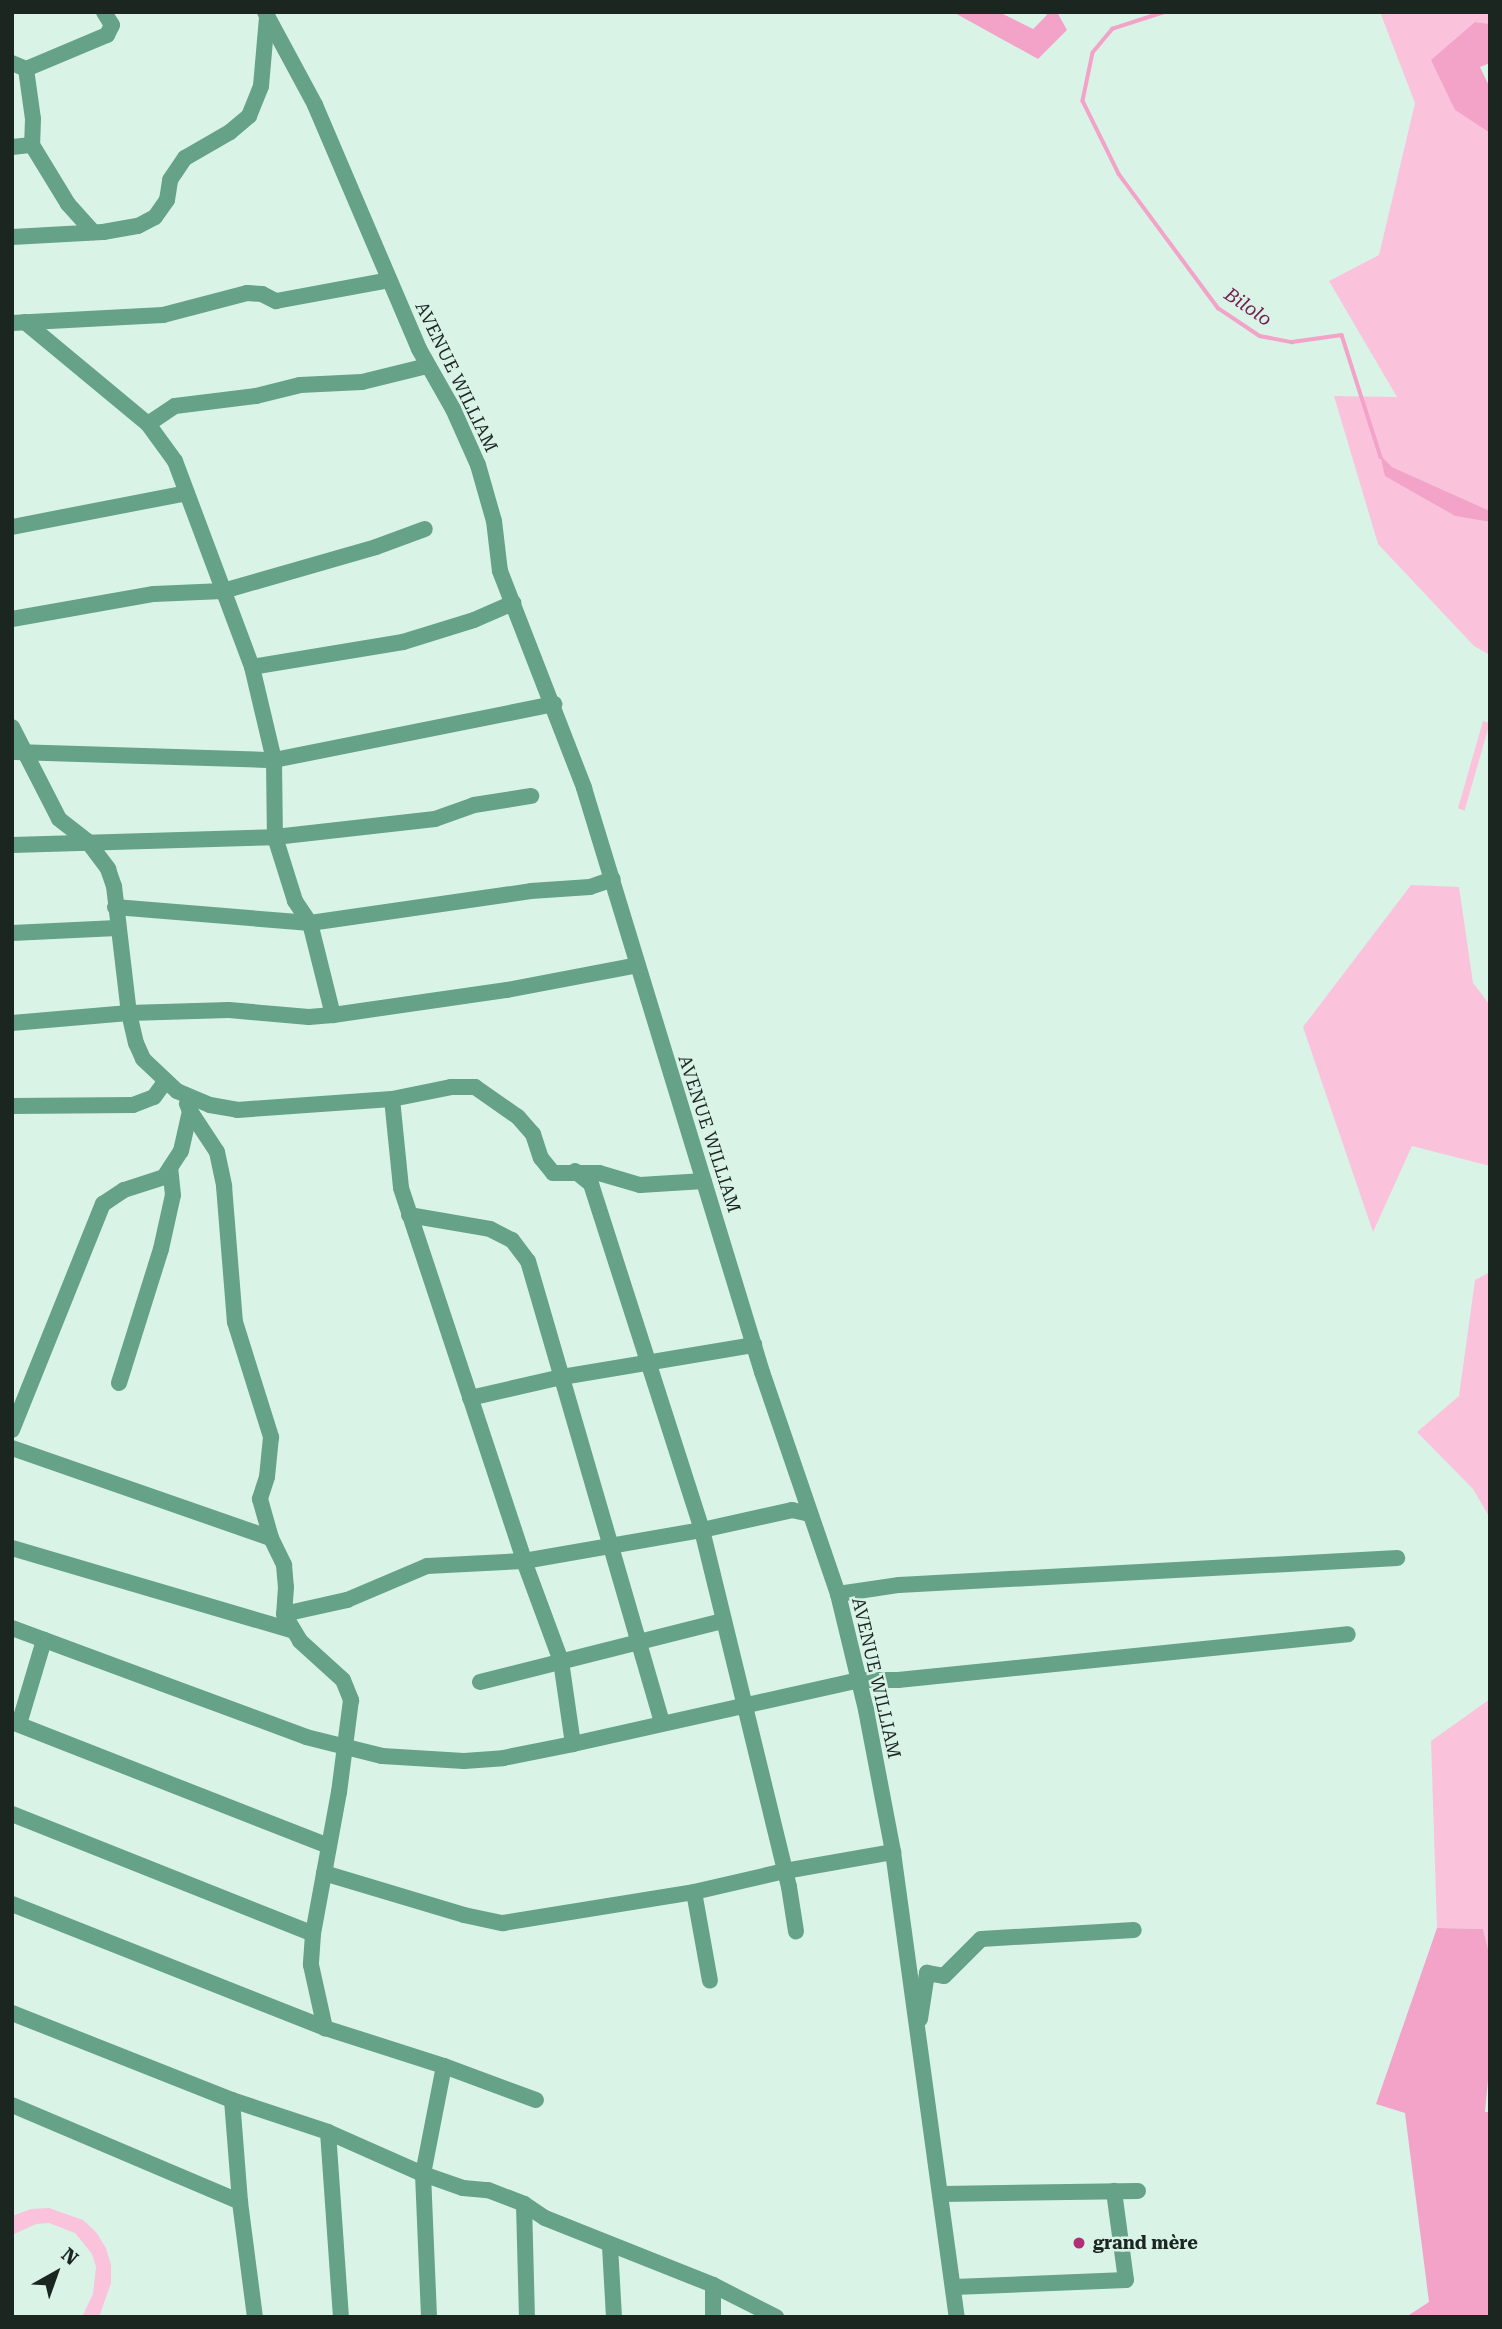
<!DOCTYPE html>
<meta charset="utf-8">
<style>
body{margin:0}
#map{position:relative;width:1502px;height:2329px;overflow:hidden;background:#d9f4e6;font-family:"Roboto Serif",serif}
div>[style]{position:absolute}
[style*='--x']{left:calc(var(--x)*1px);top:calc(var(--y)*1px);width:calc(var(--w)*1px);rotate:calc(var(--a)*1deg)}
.green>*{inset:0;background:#fac3db;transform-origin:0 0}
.water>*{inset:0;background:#f3a2c8}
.stream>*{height:3.5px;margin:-1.75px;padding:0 1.75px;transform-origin:1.75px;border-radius:1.75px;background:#f3a2c8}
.minor>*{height:16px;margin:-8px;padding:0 8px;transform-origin:8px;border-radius:8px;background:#66a287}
.dots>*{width:19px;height:19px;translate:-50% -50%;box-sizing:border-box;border:4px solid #d9f4e6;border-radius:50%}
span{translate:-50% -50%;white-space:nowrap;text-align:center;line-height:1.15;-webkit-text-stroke:5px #d9f4e6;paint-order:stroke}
.street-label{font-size:18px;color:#1c2621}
.poi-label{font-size:18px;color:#1c2621;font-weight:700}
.left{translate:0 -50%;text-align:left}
.water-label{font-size:19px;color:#761a4f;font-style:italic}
.frame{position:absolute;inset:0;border:14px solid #1c2621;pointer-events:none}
.north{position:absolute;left:21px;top:2238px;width:70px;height:70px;-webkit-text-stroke:5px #d9f4e6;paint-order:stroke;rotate:40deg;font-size:19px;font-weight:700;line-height:28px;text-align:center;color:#1c2621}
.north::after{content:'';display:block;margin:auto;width:24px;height:32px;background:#1c2621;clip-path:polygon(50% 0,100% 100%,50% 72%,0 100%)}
</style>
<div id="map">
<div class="green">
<i style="clip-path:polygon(1380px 12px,1490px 12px,1490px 24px,1475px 22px,1455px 110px,1490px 133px,1490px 511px,1392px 467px,1380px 457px,1386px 476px,1455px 516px,1490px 522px,1490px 655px,1474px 646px,1378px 544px,1334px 396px,1397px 397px,1329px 281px,1379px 255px,1415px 103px)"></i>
<i style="left:1483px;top:721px;width:7px;height:91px;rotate:16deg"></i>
<i style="clip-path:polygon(1411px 885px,1459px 887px,1473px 983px,1490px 1005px,1490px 1166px,1412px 1146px,1373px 1232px,1303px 1027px)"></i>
<i style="clip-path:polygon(1490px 1272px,1490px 1518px,1473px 1489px,1417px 1432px,1459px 1396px,1475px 1280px)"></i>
<i style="clip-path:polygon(1490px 1699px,1490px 1957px,1483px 1929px,1437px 1928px,1431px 1741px)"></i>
<i style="clip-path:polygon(49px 2208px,83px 2220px,96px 2232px,106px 2248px,111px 2265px,111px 2283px,99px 2317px,82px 2317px,93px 2294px,96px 2267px,92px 2254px,75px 2233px,49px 2223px,36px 2224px,12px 2235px,12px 2216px,31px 2209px)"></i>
</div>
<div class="water">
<i style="clip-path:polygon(953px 12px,999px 12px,1033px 29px,1047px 15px,1043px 12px,1057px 12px,1067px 30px,1038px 59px)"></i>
<i style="clip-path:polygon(1475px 22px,1490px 24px,1490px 63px,1480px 67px,1490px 88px,1490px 133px,1455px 110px,1431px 60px)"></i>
<i style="clip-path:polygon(1380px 455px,1392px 467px,1490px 511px,1490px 522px,1455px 516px,1385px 476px)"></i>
<i style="clip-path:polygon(1437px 1928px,1483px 1929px,1490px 1957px,1490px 2058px,1485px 2112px,1490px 2112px,1490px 2317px,1406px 2317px,1429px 2302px,1405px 2113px,1376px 2104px)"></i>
</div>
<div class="stream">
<i style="--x:1166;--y:12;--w:56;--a:162.2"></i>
<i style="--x:1113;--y:29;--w:31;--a:130"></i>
<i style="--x:1093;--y:53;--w:49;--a:101.8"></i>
<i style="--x:1083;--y:101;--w:81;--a:63.7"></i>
<i style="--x:1119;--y:174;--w:167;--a:53.5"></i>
<i style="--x:1218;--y:308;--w:50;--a:33.7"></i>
<i style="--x:1260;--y:336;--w:33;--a:11"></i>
<i style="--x:1292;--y:342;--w:50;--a:-8"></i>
<i style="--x:1342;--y:335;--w:128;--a:72.3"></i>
</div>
<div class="minor">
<i style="--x:265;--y:12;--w:106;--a:61.7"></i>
<i style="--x:315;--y:105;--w:265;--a:66.9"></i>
<i style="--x:419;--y:349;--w:69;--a:60.5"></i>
<i style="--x:453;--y:409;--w:61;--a:65.9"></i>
<i style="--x:478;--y:465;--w:58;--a:74.1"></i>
<i style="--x:494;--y:521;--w:50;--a:83.2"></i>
<i style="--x:500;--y:571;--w:233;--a:68.8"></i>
<i style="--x:584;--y:788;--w:611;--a:73.05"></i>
<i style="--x:762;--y:1372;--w:235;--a:71.1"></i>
<i style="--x:838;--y:1594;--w:119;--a:76.4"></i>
<i style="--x:866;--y:1710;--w:145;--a:79.2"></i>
<i style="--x:893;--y:1852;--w:469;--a:82.2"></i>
<i style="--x:12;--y:63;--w:15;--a:23"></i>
<i style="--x:26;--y:69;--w:50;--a:82"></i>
<i style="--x:33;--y:119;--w:26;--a:92"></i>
<i style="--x:26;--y:69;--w:88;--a:-22.8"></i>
<i style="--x:107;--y:35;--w:11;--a:-63"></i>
<i style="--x:112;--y:25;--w:15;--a:-122"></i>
<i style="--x:12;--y:147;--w:20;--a:-6"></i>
<i style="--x:32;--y:145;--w:69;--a:58.6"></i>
<i style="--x:68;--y:204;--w:38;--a:48"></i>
<i style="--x:12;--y:237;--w:91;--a:-3.1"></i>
<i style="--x:103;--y:232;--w:36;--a:-10"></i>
<i style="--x:138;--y:226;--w:19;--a:-28"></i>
<i style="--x:155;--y:217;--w:21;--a:-55"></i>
<i style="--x:167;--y:200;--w:20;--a:-81"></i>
<i style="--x:170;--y:180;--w:27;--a:-56"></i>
<i style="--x:185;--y:158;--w:52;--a:-30"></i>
<i style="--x:230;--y:132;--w:25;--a:-40"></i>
<i style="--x:249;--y:116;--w:32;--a:-68"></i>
<i style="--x:261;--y:86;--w:68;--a:-85"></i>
<i style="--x:25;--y:322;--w:160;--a:39.7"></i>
<i style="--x:148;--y:424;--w:46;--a:53.9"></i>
<i style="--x:175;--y:461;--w:220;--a:69.5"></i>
<i style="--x:252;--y:667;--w:96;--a:76.7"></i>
<i style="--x:274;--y:760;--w:77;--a:89.3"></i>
<i style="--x:275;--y:837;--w:67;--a:72.6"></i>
<i style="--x:295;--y:901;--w:27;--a:56"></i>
<i style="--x:310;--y:923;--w:95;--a:76"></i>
<i style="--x:12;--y:323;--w:151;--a:-3"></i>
<i style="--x:163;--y:315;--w:87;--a:-14.7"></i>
<i style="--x:247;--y:293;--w:15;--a:4"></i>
<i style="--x:262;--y:294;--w:16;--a:27"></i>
<i style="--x:276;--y:301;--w:115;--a:-10.5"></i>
<i style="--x:148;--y:424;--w:32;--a:-34"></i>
<i style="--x:175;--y:406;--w:82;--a:-7"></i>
<i style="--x:256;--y:396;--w:45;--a:-14"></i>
<i style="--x:300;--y:385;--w:62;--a:-2.8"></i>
<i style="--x:362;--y:382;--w:67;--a:-13.8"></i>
<i style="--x:12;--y:527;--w:178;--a:-11"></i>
<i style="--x:12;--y:619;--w:144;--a:-10"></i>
<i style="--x:154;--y:594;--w:69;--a:-2.5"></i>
<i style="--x:223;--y:591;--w:159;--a:-16"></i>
<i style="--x:376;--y:547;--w:52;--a:-20.2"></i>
<i style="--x:252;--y:667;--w:153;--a:-9.4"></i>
<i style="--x:403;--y:642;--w:74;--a:-17.2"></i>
<i style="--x:474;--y:620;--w:43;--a:-23.6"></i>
<i style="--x:12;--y:727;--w:103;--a:62.9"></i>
<i style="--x:59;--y:819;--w:37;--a:38"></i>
<i style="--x:88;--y:842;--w:34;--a:53"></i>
<i style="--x:108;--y:869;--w:18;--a:71"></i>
<i style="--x:114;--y:886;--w:128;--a:83.3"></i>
<i style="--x:129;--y:1013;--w:31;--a:77"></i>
<i style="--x:136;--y:1043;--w:17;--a:66"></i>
<i style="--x:143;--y:1059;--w:47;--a:43.3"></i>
<i style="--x:177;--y:1091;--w:36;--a:23"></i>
<i style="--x:210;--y:1105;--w:27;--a:10"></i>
<i style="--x:237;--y:1110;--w:155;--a:-4.1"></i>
<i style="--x:392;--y:1099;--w:60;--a:-11.5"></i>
<i style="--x:451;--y:1087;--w:24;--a:0"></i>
<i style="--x:475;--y:1087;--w:52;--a:34.9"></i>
<i style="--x:518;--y:1117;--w:23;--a:49"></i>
<i style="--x:533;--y:1134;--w:25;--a:72"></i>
<i style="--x:541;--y:1158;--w:19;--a:51"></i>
<i style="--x:553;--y:1173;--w:46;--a:0"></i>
<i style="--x:599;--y:1173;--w:43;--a:16.3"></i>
<i style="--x:640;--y:1185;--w:64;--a:-3.6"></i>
<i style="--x:15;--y:752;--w:259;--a:1.8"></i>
<i style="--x:274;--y:760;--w:286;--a:-11.3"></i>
<i style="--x:12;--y:845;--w:263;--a:-1.7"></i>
<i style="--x:275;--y:837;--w:161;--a:-6.4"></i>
<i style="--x:435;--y:819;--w:41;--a:-19.7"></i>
<i style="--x:474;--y:805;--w:58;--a:-9"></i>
<i style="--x:115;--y:907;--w:196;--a:4.7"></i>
<i style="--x:310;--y:923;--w:223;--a:-8.2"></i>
<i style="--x:531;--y:891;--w:59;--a:-3.9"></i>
<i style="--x:590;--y:887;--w:24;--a:-19"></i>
<i style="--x:12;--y:933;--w:105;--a:-2.7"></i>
<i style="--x:12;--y:1023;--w:117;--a:-4.9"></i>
<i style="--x:129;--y:1013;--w:100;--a:-1.7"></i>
<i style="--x:229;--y:1010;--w:80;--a:5"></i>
<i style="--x:309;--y:1017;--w:24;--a:-5"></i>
<i style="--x:333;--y:1015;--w:176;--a:-8.2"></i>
<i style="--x:507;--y:990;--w:133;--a:-10.8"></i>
<i style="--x:392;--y:1099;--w:89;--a:84.2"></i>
<i style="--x:401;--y:1188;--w:393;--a:71.7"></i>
<i style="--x:524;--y:1561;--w:107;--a:69.7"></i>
<i style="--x:561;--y:1661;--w:84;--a:81.8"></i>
<i style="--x:12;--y:1106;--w:121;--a:-0.5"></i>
<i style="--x:133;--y:1105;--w:22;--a:-21"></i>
<i style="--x:154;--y:1097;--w:19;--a:-54"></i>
<i style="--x:190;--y:1111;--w:49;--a:56.6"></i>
<i style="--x:217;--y:1152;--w:35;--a:78"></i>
<i style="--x:224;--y:1186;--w:136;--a:85.4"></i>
<i style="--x:235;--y:1322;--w:121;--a:72.6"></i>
<i style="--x:271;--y:1437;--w:40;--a:95.7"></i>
<i style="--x:267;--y:1477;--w:23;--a:108"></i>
<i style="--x:260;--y:1499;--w:41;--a:74.2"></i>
<i style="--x:271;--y:1538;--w:30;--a:64"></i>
<i style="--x:284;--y:1565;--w:22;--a:85"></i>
<i style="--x:286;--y:1587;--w:27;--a:94"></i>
<i style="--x:284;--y:1614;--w:31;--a:59"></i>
<i style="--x:300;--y:1641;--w:58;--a:42.2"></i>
<i style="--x:343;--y:1680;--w:22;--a:68"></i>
<i style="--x:351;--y:1700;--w:93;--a:97.4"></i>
<i style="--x:339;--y:1792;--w:144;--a:100.4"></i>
<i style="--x:313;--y:1934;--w:31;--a:94"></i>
<i style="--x:311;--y:1965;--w:65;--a:77.5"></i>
<i style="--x:575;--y:1171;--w:21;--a:39"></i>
<i style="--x:591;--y:1184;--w:363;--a:72.2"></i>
<i style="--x:702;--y:1530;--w:367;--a:76.3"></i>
<i style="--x:789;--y:1887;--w:45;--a:81"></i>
<i style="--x:409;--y:1215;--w:82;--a:9.8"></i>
<i style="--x:490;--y:1229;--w:25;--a:27"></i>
<i style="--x:512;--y:1240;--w:26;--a:53"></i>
<i style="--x:528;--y:1261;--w:481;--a:73.8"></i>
<i style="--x:119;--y:1383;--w:140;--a:-72.6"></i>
<i style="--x:161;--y:1249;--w:55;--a:-77.5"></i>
<i style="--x:173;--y:1195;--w:27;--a:-96"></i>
<i style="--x:470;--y:1398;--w:94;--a:-12.9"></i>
<i style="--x:562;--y:1377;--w:195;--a:-9.5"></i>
<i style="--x:12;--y:1430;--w:244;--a:-68.1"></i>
<i style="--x:103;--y:1204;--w:25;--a:-34"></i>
<i style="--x:124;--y:1190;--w:42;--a:-18"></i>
<i style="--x:164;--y:1177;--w:31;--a:-57"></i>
<i style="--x:181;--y:1151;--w:41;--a:-77.3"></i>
<i style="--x:190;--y:1111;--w:8;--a:-113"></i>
<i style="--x:12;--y:1448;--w:274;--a:19.2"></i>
<i style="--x:12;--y:1548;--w:291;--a:16.4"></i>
<i style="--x:838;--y:1594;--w:62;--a:-8.4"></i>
<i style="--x:899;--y:1585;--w:499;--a:-3.1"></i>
<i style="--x:284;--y:1614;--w:65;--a:-12.5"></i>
<i style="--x:347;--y:1600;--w:87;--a:-23"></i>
<i style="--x:427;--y:1566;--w:97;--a:-3"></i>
<i style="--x:524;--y:1561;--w:181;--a:-9.9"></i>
<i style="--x:702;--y:1530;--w:92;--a:-12.5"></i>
<i style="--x:792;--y:1510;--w:17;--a:13"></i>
<i style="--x:12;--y:1628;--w:314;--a:20.3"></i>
<i style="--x:306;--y:1737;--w:78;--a:14"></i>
<i style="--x:382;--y:1756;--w:82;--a:3.5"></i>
<i style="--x:464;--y:1761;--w:39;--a:-4"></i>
<i style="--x:503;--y:1758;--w:71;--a:-11.3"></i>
<i style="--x:573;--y:1744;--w:293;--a:-12.6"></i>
<i style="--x:859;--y:1680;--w:39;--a:0"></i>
<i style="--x:898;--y:1680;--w:452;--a:-5.8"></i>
<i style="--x:480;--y:1682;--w:251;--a:-14.1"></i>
<i style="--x:12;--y:1722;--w:340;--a:21.4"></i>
<i style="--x:19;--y:1724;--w:88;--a:-73.4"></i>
<i style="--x:12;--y:1814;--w:324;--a:21.7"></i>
<i style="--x:324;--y:1873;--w:146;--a:16.7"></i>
<i style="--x:464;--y:1915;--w:40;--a:12"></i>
<i style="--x:503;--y:1923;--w:193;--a:-9.2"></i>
<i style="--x:694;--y:1892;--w:93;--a:-13"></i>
<i style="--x:785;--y:1871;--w:110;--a:-10"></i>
<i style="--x:694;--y:1892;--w:90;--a:79.8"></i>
<i style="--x:12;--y:1904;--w:337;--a:21.6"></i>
<i style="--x:325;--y:2028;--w:125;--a:17.7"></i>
<i style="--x:444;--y:2066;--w:98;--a:20.3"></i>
<i style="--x:12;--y:2013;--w:237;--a:21.6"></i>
<i style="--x:232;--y:2100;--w:101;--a:18.4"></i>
<i style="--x:328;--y:2132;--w:104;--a:23.9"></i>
<i style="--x:423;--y:2174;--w:42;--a:19.3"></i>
<i style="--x:463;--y:2188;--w:25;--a:5"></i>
<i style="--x:488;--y:2190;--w:39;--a:21"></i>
<i style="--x:524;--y:2204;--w:25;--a:34"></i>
<i style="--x:545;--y:2218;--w:181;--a:21.7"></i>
<i style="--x:713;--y:2285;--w:71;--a:26.9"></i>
<i style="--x:920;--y:2019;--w:47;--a:-81.3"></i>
<i style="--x:927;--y:1973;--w:17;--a:10"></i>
<i style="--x:944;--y:1976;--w:52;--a:-45"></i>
<i style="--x:981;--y:1939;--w:153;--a:-3.4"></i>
<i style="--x:232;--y:2100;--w:102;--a:85.5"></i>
<i style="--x:240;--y:2202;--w:116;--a:82.6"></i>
<i style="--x:12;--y:2105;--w:248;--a:23"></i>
<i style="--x:328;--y:2132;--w:185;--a:86"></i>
<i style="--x:943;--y:2194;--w:195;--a:-0.9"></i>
<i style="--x:524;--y:2204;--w:113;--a:88.5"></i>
<i style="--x:610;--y:2246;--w:71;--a:86.8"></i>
<i style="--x:713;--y:2285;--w:32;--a:90"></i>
<i style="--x:954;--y:2287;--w:172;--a:-2.3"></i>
<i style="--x:1126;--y:2280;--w:90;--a:-97.7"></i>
<i style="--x:429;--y:2317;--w:143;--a:-92.4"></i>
<i style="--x:423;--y:2174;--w:110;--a:-79"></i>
</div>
<div class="dots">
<i style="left:1079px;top:2243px;background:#b12f79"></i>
</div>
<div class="street-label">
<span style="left:456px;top:377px;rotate:64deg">AVENUE WILLIAM</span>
<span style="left:709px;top:1134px;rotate:72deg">AVENUE WILLIAM</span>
<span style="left:876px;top:1678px;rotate:77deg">AVENUE WILLIAM</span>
</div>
<div class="poi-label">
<span class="left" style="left:1093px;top:2243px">grand mère</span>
</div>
<div class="water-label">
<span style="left:1248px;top:307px;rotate:34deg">Bilolo</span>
</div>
<div class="frame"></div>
<div class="north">N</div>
</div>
